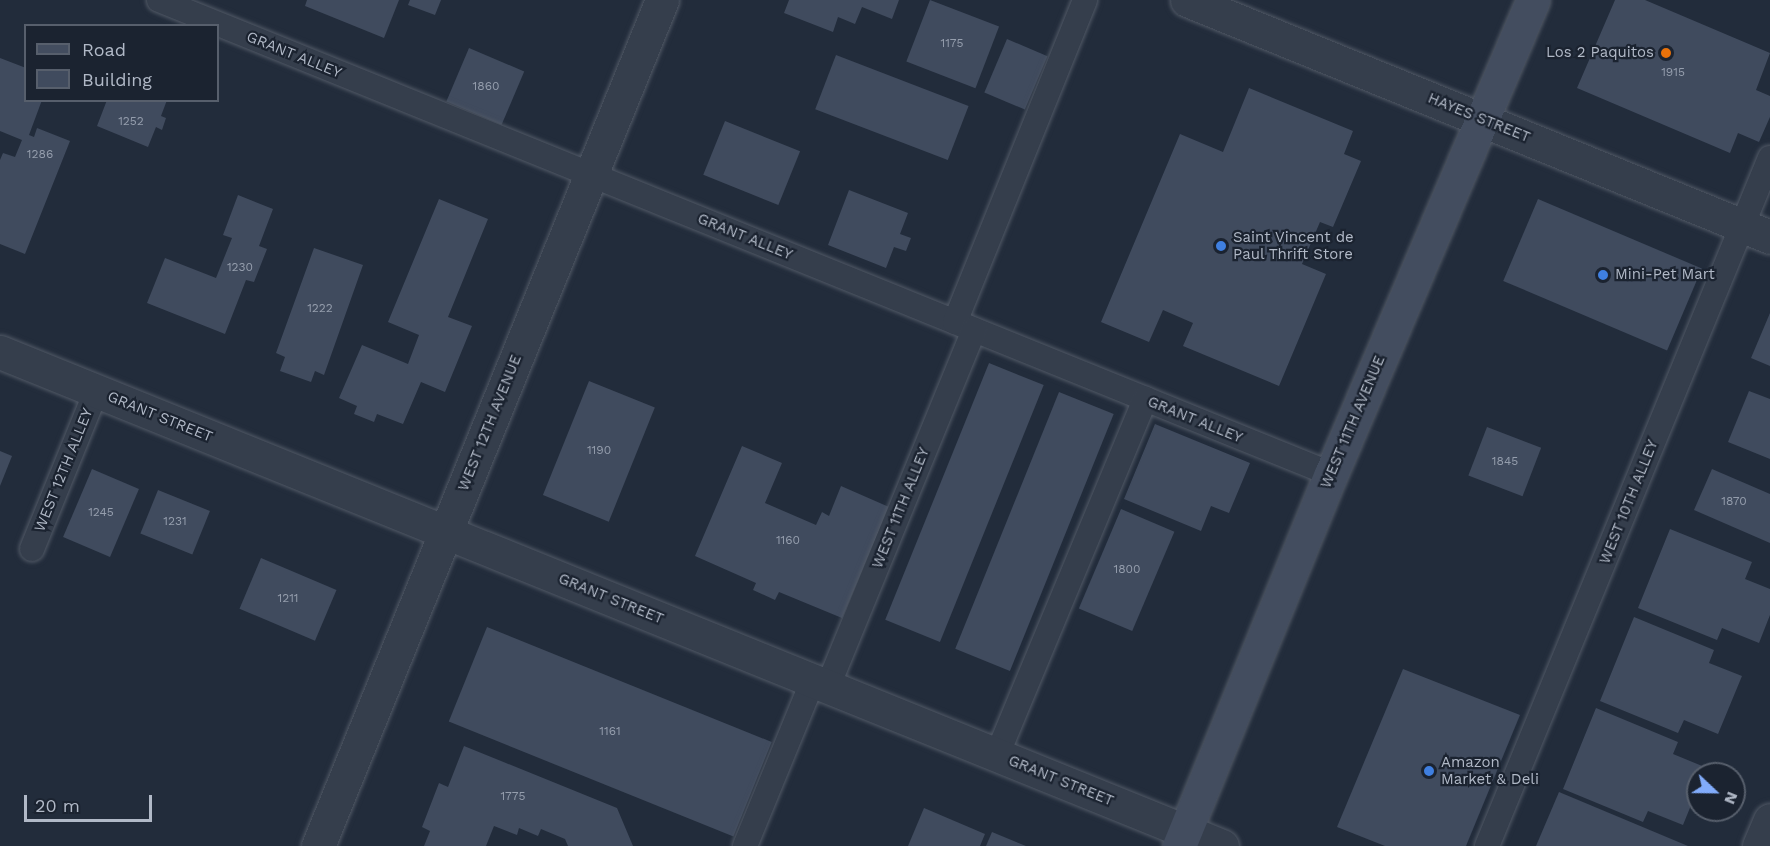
<!DOCTYPE html>
<style>
body{margin:0}
#map{position:relative;width:1770px;height:846px;overflow:hidden;background:#222c3b;font-family:"Work Sans",sans-serif}
div>[style]{position:absolute}
[style*='--x']{left:calc(var(--x)*1px);top:calc(var(--y)*1px);width:calc(var(--w)*1px);rotate:calc(var(--a)*1deg)}
.building>*{inset:0;background:#404b5e;transform-origin:0 0}
.roads{filter:drop-shadow(0 0 2px #515966) drop-shadow(0 0 2px #515966)}
.service>*{height:24px;margin:-12px;padding:0 12px;transform-origin:12px;border-radius:12px;background:#353e4c}
.minor>*{height:33px;margin:-16.5px;padding:0 16.5px;transform-origin:16.5px;border-radius:16.5px;background:#353e4c}
.secondary>*{height:33px;margin:-16.5px;padding:0 16.5px;transform-origin:16.5px;border-radius:16.5px;background:#434d5f}
.dots>*{width:16px;height:16px;translate:-50% -50%;box-sizing:border-box;border:3px solid #1b2330;border-radius:50%}
span{translate:-50% -50%;white-space:nowrap;text-align:center;line-height:1.15;-webkit-text-stroke:4.5px #1b2330;paint-order:stroke}
.number-label{font-size:12px;color:#959ead}
.number-label span{-webkit-text-stroke-width:0}
.poi-label{font-size:15px;color:#b1b9c7}
.right{translate:-100% -50%;text-align:right}
.left{translate:0 -50%;text-align:left}
.street-label{font-size:15px;color:#b1b9c7}
.legend{position:absolute;left:24px;top:24px;width:195px;height:78px;box-sizing:border-box;background:#1b2330;border:2px solid #575f6c;margin:0;padding:8px 10px;list-style:none;font-size:18px;color:#b1b9c7}
.legend li{display:flex;align-items:center;gap:12px;height:30px}
.legend b{width:30px;border:2px solid #575f6c}
.north{position:absolute;left:1686px;top:762px;width:60px;height:60px;box-sizing:border-box;background:#1b2330;border:2px solid #575f6c;border-radius:50%;rotate:112deg;font-size:16px;font-weight:700;line-height:24px;text-align:center;color:#b1b9c7}
.north::after{content:'';display:block;margin:auto;width:21px;height:27px;background:#82acfb;clip-path:polygon(50% 0,100% 100%,50% 72%,0 100%)}
.scale{position:absolute;left:24px;top:795px;width:128px;height:27px;box-sizing:border-box;border:3px solid #b1b9c7;border-top:0;padding-left:8px;font-size:18px;line-height:21px;white-space:nowrap;color:#b1b9c7;-webkit-text-stroke:4px #1b2330;paint-order:stroke}
</style>
<div id="map">
<div class="building">
<i style="clip-path:polygon(307px 0,399px 0,384px 38px,305px 6px)"></i>
<i style="clip-path:polygon(410px 0,441px 0,435px 15px,408px 5px)"></i>
<i style="clip-path:polygon(789px 0,899px 0,892px 19px,862px 7px,855px 24px,838px 17px,833px 32px,784px 13px)"></i>
<i style="left:930px;top:0;width:74px;height:66px;rotate:21deg"></i>
<i style="clip-path:polygon(1615px 0,1645px 0,1770px 53px,1756px 90px,1770px 96px,1770px 117px,1759px 142px,1738px 133px,1730px 153px,1577px 88px)"></i>
<i style="left:1007px;top:39px;width:44px;height:58px;rotate:23deg"></i>
<i style="left:469px;top:48px;width:60px;height:58px;rotate:23deg"></i>
<i style="left:836px;top:55px;width:142px;height:58px;rotate:21deg"></i>
<i style="clip-path:polygon(0 58px,26px 68px,26px 100px,42px 100px,29px 135px,34px 137px,37px 128px,70px 141px,25px 254px,0 244px,0 160px,3px 153px,15px 157px,22px 140px,0 131px)"></i>
<i style="clip-path:polygon(1249px 88px,1353px 131px,1344px 154px,1361px 161px,1333px 227px,1320px 222px,1302px 264px,1326px 274px,1279px 386px,1183px 346px,1193px 323px,1163px 310px,1149px 342px,1101px 322px,1180px 134px,1223px 152px)"></i>
<i style="clip-path:polygon(107px 100px,167px 100px,161px 116px,166px 118px,162px 130px,156px 127px,148px 147px,97px 126px)"></i>
<i style="left:725px;top:121px;width:81px;height:58px;rotate:22deg"></i>
<i style="clip-path:polygon(849px 190px,908px 213px,900px 234px,911px 238px,906px 251px,894px 247px,886px 268px,828px 245px)"></i>
<i style="clip-path:polygon(238px 195px,273px 209px,259px 246px,267px 249px,254px 282px,246px 280px,225px 334px,147px 303px,165px 258px,216px 278px,232px 238px,223px 235px)"></i>
<i style="clip-path:polygon(439px 199px,488px 219px,448px 317px,472px 326px,445px 392px,421px 382px,403px 424px,377px 414px,374px 422px,354px 414px,357px 406px,339px 398px,362px 345px,408px 364px,419px 335px,388px 322px)"></i>
<i style="left:1538px;top:199px;width:178px;height:89px;rotate:23deg"></i>
<i style="clip-path:polygon(314px 248px,363px 265px,324px 375px,315px 371px,311px 382px,280px 371px,285px 357px,276px 353px)"></i>
<i style="clip-path:polygon(1770px 313px,1770px 366px,1751px 358px)"></i>
<i style="left:989px;top:363px;width:59px;height:277px;rotate:22deg"></i>
<i style="left:589px;top:381px;width:71px;height:123px;rotate:22deg"></i>
<i style="clip-path:polygon(1749px 391px,1770px 399px,1770px 459px,1728px 442px)"></i>
<i style="left:1059px;top:392px;width:59px;height:277px;rotate:22deg"></i>
<i style="clip-path:polygon(1155px 424px,1250px 463px,1229px 513px,1211px 506px,1201px 531px,1124px 499px)"></i>
<i style="left:1487px;top:427px;width:58px;height:52px;rotate:21deg"></i>
<i style="clip-path:polygon(742px 446px,782px 463px,765px 503px,816px 525px,822px 512px,829px 516px,841px 486px,889px 507px,842px 618px,779px 592px,775px 600px,753px 590px,756px 583px,695px 556px)"></i>
<i style="clip-path:polygon(0 451px,12px 456px,0 486px)"></i>
<i style="left:92px;top:469px;width:51px;height:74px;rotate:23deg"></i>
<i style="clip-path:polygon(1712px 469px,1770px 494px,1770px 543px,1694px 510px)"></i>
<i style="left:158px;top:490px;width:56px;height:47px;rotate:22deg"></i>
<i style="left:1121px;top:509px;width:58px;height:108px;rotate:23deg"></i>
<i style="clip-path:polygon(1670px 529px,1752px 562px,1745px 579px,1770px 589px,1770px 615px,1759px 643px,1722px 628px,1717px 640px,1638px 608px)"></i>
<i style="left:261px;top:558px;width:82px;height:55px;rotate:23deg"></i>
<i style="clip-path:polygon(1634px 617px,1714px 650px,1709px 663px,1742px 676px,1718px 734px,1684px 720px,1678px 733px,1600px 701px)"></i>
<i style="left:487px;top:627px;width:307px;height:102px;rotate:22deg"></i>
<i style="clip-path:polygon(1403px 669px,1520px 715px,1466px 846px,1385px 846px,1337px 827px)"></i>
<i style="clip-path:polygon(1596px 708px,1678px 742px,1673px 754px,1707px 768px,1704px 774px,1698px 774px,1698px 788px,1683px 825px,1648px 811px,1643px 822px,1563px 789px)"></i>
<i style="clip-path:polygon(464px 746px,617px 808px,633px 846px,568px 846px,565px 839px,541px 829px,538px 836px,519px 828px,517px 835px,494px 826px,486px 846px,424px 846px,430px 831px,422px 827px,439px 783px,448px 787px)"></i>
<i style="clip-path:polygon(1559px 792px,1688px 846px,1536px 846px)"></i>
<i style="clip-path:polygon(924px 808px,985px 834px,980px 846px,908px 846px)"></i>
<i style="clip-path:polygon(992px 832px,1026px 846px,986px 846px)"></i>
</div>
<div class="roads">
<div class="service">
<i style="--x:159;--y:0;--w:1264;--a:22.02"></i>
<i style="--x:955;--y:322;--w:347;--a:-68"></i>
<i style="--x:32;--y:549;--w:170;--a:-67.9"></i>
<i style="--x:828;--y:686;--w:385;--a:-67.7"></i>
<i style="--x:997;--y:755;--w:386;--a:-67.4"></i>
<i style="--x:745;--y:846;--w:179;--a:-67.7"></i>
<i style="--x:1487;--y:846;--w:744;--a:-67.64"></i>
</div>
<div class="minor">
<i style="--x:1187;--y:0;--w:629;--a:22.12"></i>
<i style="--x:0;--y:352;--w:1318;--a:22.01"></i>
<i style="--x:318;--y:846;--w:913;--a:-67.87"></i>
<i style="--x:1759;--y:846;--w:28;--a:-67"></i>
</div>
<div class="secondary">
<i style="--x:1179;--y:846;--w:402;--a:-67.8"></i>
<i style="--x:1331;--y:474;--w:515;--a:-66.92"></i>
</div>
</div>
<div class="dots">
<i style="left:1666px;top:53px;background:#e8710a"></i>
<i style="left:1221px;top:246px;background:#3f7fe0"></i>
<i style="left:1603px;top:275px;background:#3f7fe0"></i>
<i style="left:1429px;top:771px;background:#3f7fe0"></i>
</div>
<div class="number-label">
<span style="left:952px;top:44px">1175</span>
<span style="left:1673px;top:73px">1915</span>
<span style="left:486px;top:87px">1860</span>
<span style="left:131px;top:122px">1252</span>
<span style="left:40px;top:155px">1286</span>
<span style="left:240px;top:268px">1230</span>
<span style="left:320px;top:309px">1222</span>
<span style="left:599px;top:451px">1190</span>
<span style="left:1505px;top:462px">1845</span>
<span style="left:1734px;top:502px">1870</span>
<span style="left:101px;top:513px">1245</span>
<span style="left:175px;top:522px">1231</span>
<span style="left:788px;top:541px">1160</span>
<span style="left:1127px;top:570px">1800</span>
<span style="left:288px;top:599px">1211</span>
<span style="left:610px;top:732px">1161</span>
<span style="left:513px;top:797px">1775</span>
</div>
<div class="poi-label">
<span class="right" style="left:1654px;top:53px">Los 2 Paquitos</span>
<span class="left" style="left:1233px;top:246px">Saint Vincent de<br>Paul Thrift Store</span>
<span class="left" style="left:1615px;top:275px">Mini-Pet Mart</span>
<span class="left" style="left:1441px;top:771px">Amazon<br>Market &amp; Deli</span>
</div>
<div class="street-label">
<span style="left:294px;top:55px;rotate:22deg">GRANT ALLEY</span>
<span style="left:1479px;top:118px;rotate:22deg">HAYES STREET</span>
<span style="left:745px;top:237px;rotate:22deg">GRANT ALLEY</span>
<span style="left:160px;top:417px;rotate:22deg">GRANT STREET</span>
<span style="left:1195px;top:420px;rotate:22deg">GRANT ALLEY</span>
<span style="left:1353px;top:422px;rotate:-67deg">WEST 11TH AVENUE</span>
<span style="left:490px;top:423px;rotate:-68deg">WEST 12TH AVENUE</span>
<span style="left:64px;top:470px;rotate:-68deg">WEST 12TH ALLEY</span>
<span style="left:1629px;top:502px;rotate:-68deg">WEST 10TH ALLEY</span>
<span style="left:901px;top:508px;rotate:-68deg">WEST 11TH ALLEY</span>
<span style="left:611px;top:599px;rotate:22deg">GRANT STREET</span>
<span style="left:1061px;top:781px;rotate:22deg">GRANT STREET</span>
</div>
<ul class="legend">
<li><b style="height:8px;background:#434d5f"></b>Road</li>
<li><b style="height:16px;background:#404b5e"></b>Building</li>
</ul>
<div class="north">N</div>
<div class="scale">20 m</div>
</div>
